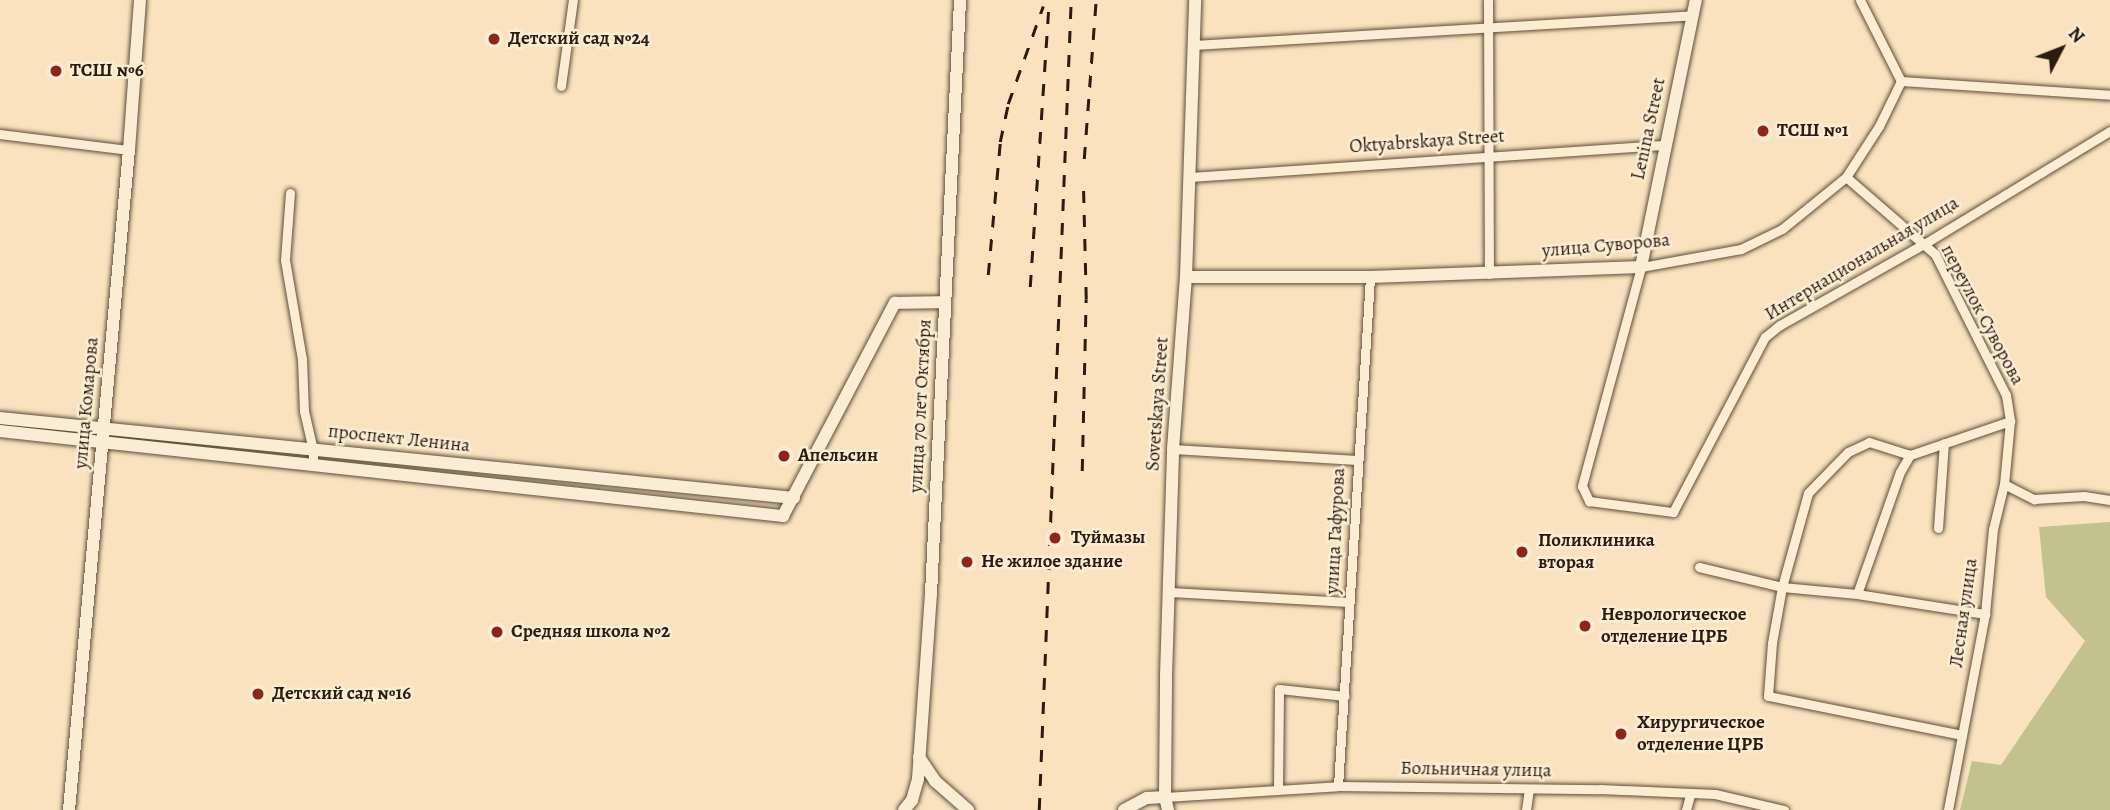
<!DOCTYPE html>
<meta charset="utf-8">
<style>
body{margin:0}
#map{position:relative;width:2110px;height:810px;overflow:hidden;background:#f9e2bd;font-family:Alegreya,serif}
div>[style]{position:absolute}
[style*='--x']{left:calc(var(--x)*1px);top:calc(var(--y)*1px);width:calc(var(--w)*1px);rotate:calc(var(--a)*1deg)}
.green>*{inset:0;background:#c1c28e}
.roads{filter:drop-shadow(0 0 2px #5e4d3b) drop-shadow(0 0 2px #5e4d3b)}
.street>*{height:9px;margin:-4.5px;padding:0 4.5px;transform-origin:4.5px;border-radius:4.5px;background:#fbecd4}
.secondary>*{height:12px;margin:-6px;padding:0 6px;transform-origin:6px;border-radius:6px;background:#fbecd4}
.rail>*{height:2.5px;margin-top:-1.25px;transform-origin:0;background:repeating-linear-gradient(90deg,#2b1b10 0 12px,transparent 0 24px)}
.dots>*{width:19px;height:19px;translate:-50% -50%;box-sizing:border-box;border:4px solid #fbecd4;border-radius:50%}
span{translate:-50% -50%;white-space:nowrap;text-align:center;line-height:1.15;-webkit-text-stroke:5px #fbecd4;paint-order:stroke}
.poi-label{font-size:19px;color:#2b1b10;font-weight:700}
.left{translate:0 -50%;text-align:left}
.street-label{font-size:19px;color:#2b1b10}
.north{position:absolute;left:2026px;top:14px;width:70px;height:70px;-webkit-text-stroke:5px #fbecd4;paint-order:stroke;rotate:48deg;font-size:19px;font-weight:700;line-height:28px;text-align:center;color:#2b1b10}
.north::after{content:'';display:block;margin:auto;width:24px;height:32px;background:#2b1b10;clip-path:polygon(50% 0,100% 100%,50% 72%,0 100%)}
</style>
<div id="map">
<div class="green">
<i style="clip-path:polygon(2110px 522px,2110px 810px,1960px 810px,1972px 761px,2001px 765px,2085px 641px,2046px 597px,2039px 527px)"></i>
</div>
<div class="roads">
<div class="street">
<i style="--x:1488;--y:0;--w:274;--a:89.8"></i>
<i style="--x:1860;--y:0;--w:91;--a:63.2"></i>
<i style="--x:1901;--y:81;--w:50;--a:116.1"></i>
<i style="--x:1879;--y:126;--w:61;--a:122.9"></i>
<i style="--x:1846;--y:177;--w:82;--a:140.9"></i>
<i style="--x:1782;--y:229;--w:46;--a:154"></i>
<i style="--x:1741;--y:249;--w:102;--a:169.8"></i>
<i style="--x:1641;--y:267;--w:227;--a:105.1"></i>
<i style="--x:1582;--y:486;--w:17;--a:65"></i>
<i style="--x:1589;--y:501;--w:85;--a:7.5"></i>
<i style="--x:1673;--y:512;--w:198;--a:-62.3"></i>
<i style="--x:1765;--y:337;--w:19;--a:-39"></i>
<i style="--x:1780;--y:325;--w:165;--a:-29.4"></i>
<i style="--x:1924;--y:244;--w:218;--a:-31.3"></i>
<i style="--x:1194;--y:45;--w:500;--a:-3.4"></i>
<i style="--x:1901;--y:81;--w:209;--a:3.8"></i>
<i style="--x:561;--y:86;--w:87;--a:-82.1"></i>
<i style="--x:0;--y:134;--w:130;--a:7.1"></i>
<i style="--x:1191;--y:177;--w:475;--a:-3.9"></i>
<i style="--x:1846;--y:177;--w:118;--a:40.9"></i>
<i style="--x:1935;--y:254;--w:158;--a:63.3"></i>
<i style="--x:2006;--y:395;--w:26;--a:81"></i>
<i style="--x:2010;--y:421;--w:63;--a:95.4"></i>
<i style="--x:2004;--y:484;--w:46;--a:103.7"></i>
<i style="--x:1993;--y:529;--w:85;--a:95.4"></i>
<i style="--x:1985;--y:614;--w:199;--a:100.7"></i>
<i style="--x:290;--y:193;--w:67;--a:94.3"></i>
<i style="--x:285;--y:260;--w:100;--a:80.3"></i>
<i style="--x:302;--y:359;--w:52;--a:87.8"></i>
<i style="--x:304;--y:411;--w:39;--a:77"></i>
<i style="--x:313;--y:449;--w:16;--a:90"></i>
<i style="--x:1173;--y:449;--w:184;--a:3.4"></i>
<i style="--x:2004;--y:484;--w:34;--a:27"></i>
<i style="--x:2034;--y:499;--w:50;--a:-3.4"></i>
<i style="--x:2084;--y:496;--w:26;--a:9"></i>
<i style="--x:1938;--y:528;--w:85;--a:-86"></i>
<i style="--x:1699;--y:567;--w:85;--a:13.5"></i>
<i style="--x:1782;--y:587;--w:75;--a:5.3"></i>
<i style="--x:1857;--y:594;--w:130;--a:8.9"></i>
<i style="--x:1170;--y:592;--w:179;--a:3.2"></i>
<i style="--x:1857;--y:594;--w:129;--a:-70.6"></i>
<i style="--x:1900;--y:472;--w:20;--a:-60"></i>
<i style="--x:1962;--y:735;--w:198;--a:-168.6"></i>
<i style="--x:1768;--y:696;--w:53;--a:-85.7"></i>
<i style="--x:1772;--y:643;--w:57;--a:-79.9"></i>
<i style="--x:1782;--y:587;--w:98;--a:-74.5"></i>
<i style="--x:1808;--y:493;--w:57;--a:-45.7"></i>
<i style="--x:1848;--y:452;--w:23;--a:-25"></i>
<i style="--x:1869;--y:442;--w:43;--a:17.6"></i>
<i style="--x:1910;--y:455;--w:106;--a:-18.8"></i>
<i style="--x:1338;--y:786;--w:510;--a:-86.4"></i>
<i style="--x:1278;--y:788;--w:99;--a:-89.4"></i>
<i style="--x:1279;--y:689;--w:66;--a:6.1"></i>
<i style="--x:1165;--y:797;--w:173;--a:-3.6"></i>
<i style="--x:1338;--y:786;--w:262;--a:0.7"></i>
<i style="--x:1600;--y:789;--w:115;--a:2.5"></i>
<i style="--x:1715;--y:794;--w:71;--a:13.1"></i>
<i style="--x:1526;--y:810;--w:21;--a:-82"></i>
<i style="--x:1686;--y:810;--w:16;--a:-75"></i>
</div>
<div class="secondary">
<i style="--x:1186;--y:277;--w:184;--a:0"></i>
<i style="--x:1370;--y:277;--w:271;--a:-2.1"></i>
<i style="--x:1641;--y:267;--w:273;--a:-78.4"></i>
<i style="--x:0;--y:418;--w:798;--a:5.75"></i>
<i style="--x:0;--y:431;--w:788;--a:6.2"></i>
<i style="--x:783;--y:516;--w:241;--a:-62.3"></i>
<i style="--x:895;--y:303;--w:50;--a:-1.1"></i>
<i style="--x:919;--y:757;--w:29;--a:56"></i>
<i style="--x:935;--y:781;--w:44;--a:41.3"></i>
<i style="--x:69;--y:810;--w:663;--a:-84.81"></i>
<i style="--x:129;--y:150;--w:150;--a:-85.8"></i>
<i style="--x:904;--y:810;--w:13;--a:-51"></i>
<i style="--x:912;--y:800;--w:22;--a:-74"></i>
<i style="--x:918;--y:779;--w:185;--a:-86"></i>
<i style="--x:931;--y:594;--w:595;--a:-87.2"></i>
<i style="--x:1124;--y:810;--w:26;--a:-28"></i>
<i style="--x:1147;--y:798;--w:18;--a:-3"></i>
<i style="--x:1168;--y:810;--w:13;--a:-103"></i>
<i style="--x:1165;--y:797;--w:121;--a:-89.5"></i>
<i style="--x:1166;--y:676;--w:227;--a:-88.2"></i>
<i style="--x:1173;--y:449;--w:172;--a:-85.7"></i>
<i style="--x:1186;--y:277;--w:277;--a:-88.1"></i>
</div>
</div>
<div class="rail">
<i style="--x:1084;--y:159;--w:159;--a:-85.7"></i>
<i style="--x:988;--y:275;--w:134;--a:-84.8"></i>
<i style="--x:1000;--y:142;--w:39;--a:-78"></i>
<i style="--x:1008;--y:104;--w:104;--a:-70.3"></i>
<i style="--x:1030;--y:287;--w:288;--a:-86.2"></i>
<i style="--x:1082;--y:471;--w:172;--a:-88.7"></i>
<i style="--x:1086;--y:299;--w:119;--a:-91.4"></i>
<i style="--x:1039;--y:810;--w:811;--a:-87.74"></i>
</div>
<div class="dots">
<i style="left:494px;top:39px;background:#8f2418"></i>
<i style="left:56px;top:71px;background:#8f2418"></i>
<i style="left:1763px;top:131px;background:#8f2418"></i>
<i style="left:784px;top:456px;background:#8f2418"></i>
<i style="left:1055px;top:538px;background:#8f2418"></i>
<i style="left:1522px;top:552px;background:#8f2418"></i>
<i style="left:967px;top:562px;background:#8f2418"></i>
<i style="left:1585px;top:626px;background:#8f2418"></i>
<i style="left:497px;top:632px;background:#8f2418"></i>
<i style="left:258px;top:694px;background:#8f2418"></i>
<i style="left:1621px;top:734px;background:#8f2418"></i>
</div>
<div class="poi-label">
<span class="left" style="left:508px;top:39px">Детский сад №24</span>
<span class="left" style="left:70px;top:71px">ТСШ №6</span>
<span class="left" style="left:1777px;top:131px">ТСШ №1</span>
<span class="left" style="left:798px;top:456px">Апельсин</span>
<span class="left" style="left:1071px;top:538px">Туймазы</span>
<span class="left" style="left:1538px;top:552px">Поликлиника<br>вторая</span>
<span class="left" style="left:981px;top:562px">Не жилое здание</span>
<span class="left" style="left:1601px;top:626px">Неврологическое<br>отделение ЦРБ</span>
<span class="left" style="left:511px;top:632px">Средняя школа №2</span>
<span class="left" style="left:272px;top:694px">Детский сад №16</span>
<span class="left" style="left:1637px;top:734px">Хирургическое<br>отделение ЦРБ</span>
</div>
<div class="street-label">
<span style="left:1649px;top:129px;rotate:-78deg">Lenina Street</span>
<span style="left:1427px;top:142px;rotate:-4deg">Oktyabrskaya Street</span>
<span style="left:1606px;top:246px;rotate:-5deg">улица Суворова</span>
<span style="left:1862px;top:259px;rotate:-31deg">Интернациональная улица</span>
<span style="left:1982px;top:315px;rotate:62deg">переулок Суворова</span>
<span style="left:87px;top:403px;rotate:-85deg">улица Комарова</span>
<span style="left:1158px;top:404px;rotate:-86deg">Sovetskaya Street</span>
<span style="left:921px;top:406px;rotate:-87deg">улица 70 лет Октября</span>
<span style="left:399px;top:439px;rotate:6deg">проспект Ленина</span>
<span style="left:1336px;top:531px;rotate:-87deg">улица Гафурова</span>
<span style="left:1964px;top:613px;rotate:-82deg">Лесная улица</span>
<span style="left:1476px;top:770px;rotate:1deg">Больничная улица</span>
</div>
<div class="north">N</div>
</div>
